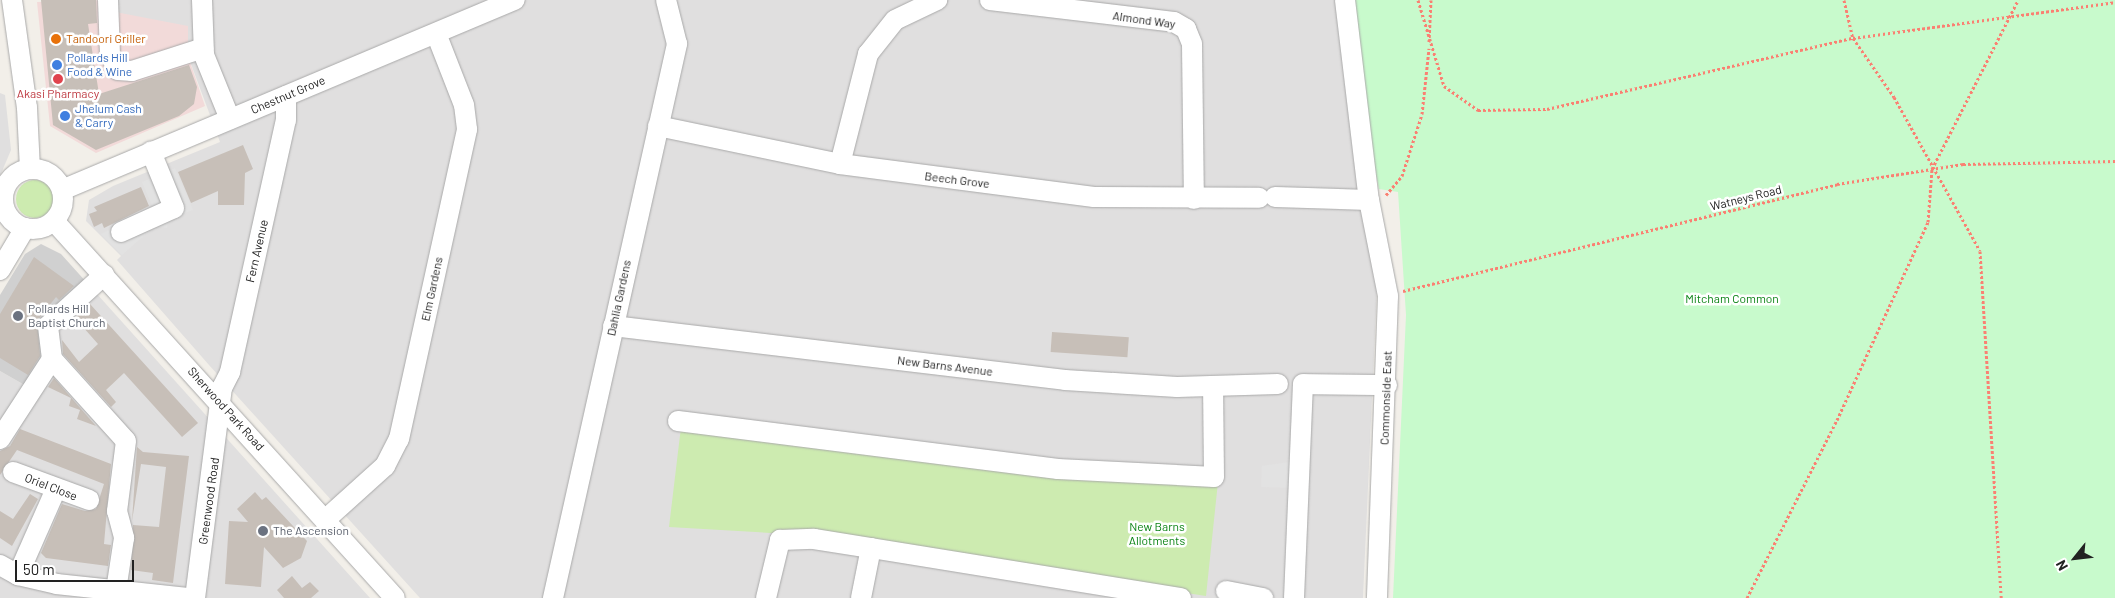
<!DOCTYPE html>
<style>
body{margin:0}
#map{position:relative;width:2115px;height:598px;overflow:hidden;background:#f2efe9;font-family:Barlow,sans-serif}
div>[style]{position:absolute}
[style*='--x']{left:calc(var(--x)*1px);top:calc(var(--y)*1px);width:calc(var(--w)*1px);rotate:calc(var(--a)*1deg)}
.residential>*{inset:0;background:#e0dfdf}
.commercial>*{inset:0;background:#f2dad9}
.religious>*{inset:0;background:#d0d0d0}
.grass>*{inset:0;background:#cdebb0}
.round{border-radius:50%}
.park>*{inset:0;background:#c8facc}
.parking>*{inset:0;background:#e2e2e2}
.building>*{inset:0;background:#c7bfb8;transform-origin:0 0}
.path>*{height:3px;margin-top:-1.5px;transform-origin:0;background:repeating-linear-gradient(90deg,#fa8072 0 2.5px,transparent 0 5px)}
.roads{filter:drop-shadow(0 0 1px #a9a9a9) drop-shadow(0 0 1px #a9a9a9)}
.minor>*{height:20px;margin:-10px;padding:0 10px;transform-origin:10px;border-radius:10px;background:#fff}
.minor>.ring{margin:-10px;padding:0;box-sizing:content-box;background:none;border:20px solid #fff;border-radius:50%}
.dots>*{width:14px;height:14px;translate:-50% -50%;box-sizing:border-box;border:2px solid #fff;border-radius:50%}
span{translate:-50% -50%;white-space:nowrap;text-align:center;line-height:1.15;-webkit-text-stroke:5px #fff;paint-order:stroke}
.street-label{font-size:12px;color:#222}
.food-label{font-size:12px;color:#c56008}
.left{translate:0 -50%;text-align:left}
.shop-label{font-size:12px;color:#366cbe}
.health-label{font-size:12px;color:#be3a42}
.park-label{font-size:12px;color:#0c8416}
.worship-label{font-size:12px;color:#5b616d}
.north{position:absolute;left:2050px;top:533px;width:50px;height:50px;-webkit-text-stroke:4px #fff;paint-order:stroke;rotate:241deg;font-size:14px;font-weight:700;line-height:20px;text-align:center;color:#222}
.north::after{content:'';display:block;margin:auto;width:18px;height:22px;background:#222;clip-path:polygon(50% 0,100% 100%,50% 72%,0 100%)}
.scale{position:absolute;left:15px;top:560px;width:119px;height:22px;box-sizing:border-box;border:2px solid #222;border-top:0;padding-left:6px;font-size:15px;line-height:18px;white-space:nowrap;color:#222;-webkit-text-stroke:4px #fff;paint-order:stroke}
</style>
<div id="map">
<div class="residential">
<i style="clip-path:polygon(105px 0,1341px 0,1377px 287px,1363px 598px,420px 598px,209px 365px,117px 260px,121px 256px,86px 221px,89px 200px,113px 186px,220px 142px,188px 56px,104px 10px)"></i>
<i style="clip-path:polygon(0 93px,5px 95px,11px 150px,0 176px)"></i>
<i style="clip-path:polygon(88px 284px,370px 598px,0 598px,0 371px,28px 387px,43px 324px)"></i>
</div>
<div class="commercial">
<i style="clip-path:polygon(105px 0,105px 10px,188px 26px,188px 56px,205px 106px,96px 153px,50px 126px,37px 2px)"></i>
</div>
<div class="religious">
<i style="clip-path:polygon(41px 244px,61px 254px,88px 284px,43px 324px,46px 359px,28px 387px,0 371px,0 295px,25px 254px)"></i>
</div>
<div class="grass">
<i class="round" style="left:16px;top:180px;width:38px;height:38px"></i>
<i style="clip-path:polygon(681px 427px,1218px 482px,1206px 596px,807px 535px,669px 527px)"></i>
</div>
<div class="park">
<i style="clip-path:polygon(1349px 0,2115px 0,2115px 598px,1393px 598px,1406px 315px,1398px 192px,1379px 189px,1357px 80px)"></i>
</div>
<div class="parking">
<i style="clip-path:polygon(175px 168px,193px 210px,168px 220px,167px 228px,155px 226px,122px 255px,101px 234px,153px 208px,142px 182px)"></i>
<i style="clip-path:polygon(1296px 461px,1295px 488px,1261px 487px,1262px 466px)"></i>
</div>
<div class="building">
<i style="clip-path:polygon(41px 0,96px 0,97px 23px,88px 24px,99px 94px,189px 65px,197px 87px,194px 104px,179px 116px,96px 150px,53px 125px)"></i>
<i style="clip-path:polygon(243px 145px,253px 169px,245px 173px,244px 205px,218px 205px,218px 191px,191px 203px,178px 172px)"></i>
<i style="clip-path:polygon(141px 187px,149px 206px,104px 228px,102px 223px,94px 227px,89px 214px,97px 211px,94px 207px)"></i>
<i style="clip-path:polygon(34px 257px,74px 286px,59px 300px,56px 297px,37px 321px,40px 356px,28px 375px,0 358px,0 314px)"></i>
<i style="clip-path:polygon(90px 304px,198px 423px,182px 437px,124px 373px,106px 390px,116px 402px,111px 407px,63px 354px,62px 340px,79px 362px,98px 344px,75px 318px)"></i>
<i style="left:1052px;top:332px;width:77px;height:20px;rotate:4deg"></i>
<i style="clip-path:polygon(54px 378px,96px 426px,77px 419px,80px 410px,69px 406px,71px 398px,48px 387px)"></i>
<i style="clip-path:polygon(20px 429px,111px 464px,104px 544px,111px 545px,108px 566px,46px 558px,41px 553px,62px 504px,85px 511px,96px 509px,104px 484px,17px 450px,0 475px,0 451px,10px 446px)"></i>
<i style="clip-path:polygon(137px 447px,143px 452px,189px 456px,173px 583px,152px 580px,153px 573px,131px 570px,133px 525px,159px 527px,166px 467px,141px 464px,132px 521px)"></i>
<i style="clip-path:polygon(255px 492px,262px 500px,266px 497px,307px 541px,301px 558px,283px 568px,264px 547px,261px 587px,225px 584px,229px 521px,248px 522px,237px 509px)"></i>
<i style="clip-path:polygon(30px 494px,38px 499px,12px 546px,0 538px,0 511px,13px 519px)"></i>
<i style="clip-path:polygon(292px 576px,302px 588px,310px 582px,319px 591px,311px 598px,284px 598px,277px 590px)"></i>
</div>
<div class="path">
<i style="--x:1418;--y:0;--w:90;--a:73.2"></i>
<i style="--x:1444;--y:86;--w:42;--a:35.2"></i>
<i style="--x:1478;--y:110;--w:69;--a:-0.8"></i>
<i style="--x:1547;--y:109;--w:314;--a:-13.1"></i>
<i style="--x:1853;--y:38;--w:264;--a:-7.8"></i>
<i style="--x:1844;--y:0;--w:39;--a:77"></i>
<i style="--x:1853;--y:38;--w:72;--a:55.2"></i>
<i style="--x:1894;--y:97;--w:176;--a:60.8"></i>
<i style="--x:1980;--y:251;--w:348;--a:86.5"></i>
<i style="--x:1429;--y:42;--w:42;--a:-87.3"></i>
<i style="--x:1386;--y:195;--w:25;--a:-50"></i>
<i style="--x:1402;--y:176;--w:65;--a:-72.1"></i>
<i style="--x:1422;--y:114;--w:66;--a:-83.9"></i>
<i style="--x:1403;--y:291;--w:447;--a:-13.8"></i>
<i style="--x:1837;--y:184;--w:128;--a:-9"></i>
<i style="--x:1963;--y:164;--w:152;--a:-1.1"></i>
<i style="--x:1747;--y:598;--w:199;--a:-63.2"></i>
<i style="--x:1837;--y:420;--w:218;--a:-65.3"></i>
<i style="--x:1928;--y:222;--w:53;--a:-85.7"></i>
<i style="--x:1932;--y:169;--w:190;--a:-63"></i>
</div>
<div class="roads">
<div class="minor">
<i style="--x:12;--y:0;--w:109;--a:82.1"></i>
<i style="--x:27;--y:108;--w:61;--a:87.2"></i>
<i style="--x:108;--y:0;--w:55;--a:87.9"></i>
<i style="--x:110;--y:55;--w:17;--a:62"></i>
<i style="--x:118;--y:70;--w:14;--a:4"></i>
<i style="--x:132;--y:71;--w:75;--a:-17.9"></i>
<i style="--x:202;--y:0;--w:55;--a:87.9"></i>
<i style="--x:204;--y:55;--w:69;--a:67.9"></i>
<i style="--x:990;--y:0;--w:185;--a:6.8"></i>
<i style="--x:1174;--y:22;--w:14;--a:30"></i>
<i style="--x:1186;--y:29;--w:16;--a:68"></i>
<i style="--x:1192;--y:44;--w:155;--a:89.3"></i>
<i style="--x:1345;--y:0;--w:201;--a:83.2"></i>
<i style="--x:1369;--y:200;--w:98;--a:78.8"></i>
<i style="--x:1388;--y:296;--w:302;--a:92.1"></i>
<i style="--x:658;--y:126;--w:186;--a:11.8"></i>
<i style="--x:840;--y:164;--w:256;--a:7.4"></i>
<i style="--x:1094;--y:197;--w:165;--a:0.3"></i>
<i style="--x:840;--y:164;--w:114;--a:-75.7"></i>
<i style="--x:868;--y:54;--w:43;--a:-51.5"></i>
<i style="--x:895;--y:20;--w:47;--a:-25.5"></i>
<i class="ring" style="left:3px;top:169px;width:40px;height:40px"></i>
<i style="--x:62;--y:190;--w:491;--a:-22.8"></i>
<i style="--x:1275;--y:197;--w:94;--a:1.8"></i>
<i style="--x:54;--y:221;--w:508;--a:47.87"></i>
<i style="--x:121;--y:232;--w:58;--a:-24.4"></i>
<i style="--x:174;--y:208;--w:61;--a:-112.3"></i>
<i style="--x:0;--y:270;--w:49;--a:-59.2"></i>
<i style="--x:613;--y:326;--w:455;--a:6.8"></i>
<i style="--x:1065;--y:380;--w:112;--a:3.6"></i>
<i style="--x:1177;--y:387;--w:101;--a:-1.7"></i>
<i style="--x:52;--y:359;--w:110;--a:47.9"></i>
<i style="--x:126;--y:441;--w:71;--a:97.3"></i>
<i style="--x:117;--y:511;--w:28;--a:75"></i>
<i style="--x:124;--y:538;--w:53;--a:98.7"></i>
<i style="--x:678;--y:421;--w:383;--a:7.2"></i>
<i style="--x:1058;--y:469;--w:156;--a:2.9"></i>
<i style="--x:1214;--y:477;--w:90;--a:-90.6"></i>
<i style="--x:0;--y:439;--w:95;--a:-57"></i>
<i style="--x:52;--y:359;--w:33;--a:-97"></i>
<i style="--x:48;--y:326;--w:76;--a:-42.3"></i>
<i style="--x:13;--y:472;--w:81;--a:20.2"></i>
<i style="--x:325;--y:520;--w:81;--a:-42"></i>
<i style="--x:385;--y:466;--w:30;--a:-63"></i>
<i style="--x:399;--y:439;--w:317;--a:-77.6"></i>
<i style="--x:467;--y:129;--w:24;--a:-97"></i>
<i style="--x:464;--y:105;--w:77;--a:-111.3"></i>
<i style="--x:0;--y:565;--w:21;--a:29"></i>
<i style="--x:18;--y:575;--w:40;--a:13"></i>
<i style="--x:57;--y:584;--w:133;--a:6.1"></i>
<i style="--x:18;--y:575;--w:92;--a:-66.2"></i>
<i style="--x:1226;--y:591;--w:38;--a:11"></i>
<i style="--x:195;--y:598;--w:212;--a:-82.7"></i>
<i style="--x:222;--y:388;--w:18;--a:-63"></i>
<i style="--x:230;--y:372;--w:258;--a:-77.5"></i>
<i style="--x:286;--y:120;--w:24;--a:-90"></i>
<i style="--x:553;--y:598;--w:568;--a:-77.38"></i>
<i style="--x:677;--y:44;--w:45;--a:-104"></i>
<i style="--x:766;--y:598;--w:60;--a:-76.4"></i>
<i style="--x:780;--y:540;--w:34;--a:-2"></i>
<i style="--x:814;--y:539;--w:58;--a:9"></i>
<i style="--x:861;--y:598;--w:51;--a:-78.7"></i>
<i style="--x:871;--y:548;--w:314;--a:9.2"></i>
<i style="--x:1294;--y:598;--w:214;--a:-87.6"></i>
<i style="--x:1303;--y:384;--w:84;--a:0.7"></i>
</div>
</div>
<div class="dots">
<i style="left:56px;top:39px;background:#e8710a"></i>
<i style="left:57px;top:65px;background:#3f7fe0"></i>
<i style="left:58px;top:79px;background:#e0444e"></i>
<i style="left:65px;top:116px;background:#3f7fe0"></i>
<i style="left:18px;top:316px;background:#6b7280"></i>
<i style="left:263px;top:531px;background:#6b7280"></i>
</div>
<div class="street-label">
<span style="left:1144px;top:20px;rotate:8deg">Almond Way</span>
<span style="left:288px;top:95px;rotate:-23deg">Chestnut Grove</span>
<span style="left:957px;top:180px;rotate:7deg">Beech Grove</span>
<span style="left:1746px;top:198px;rotate:-14deg">Watneys Road</span>
<span style="left:257px;top:251px;rotate:-77deg">Fern Avenue</span>
<span style="left:432px;top:289px;rotate:-78deg">Elm Gardens</span>
<span style="left:619px;top:298px;rotate:-78deg">Dahlia Gardens</span>
<span style="left:945px;top:366px;rotate:7deg">New Barns Avenue</span>
<span style="left:1386px;top:398px;rotate:-88deg">Commonside East</span>
<span style="left:226px;top:409px;rotate:48deg">Sherwood Park Road</span>
<span style="left:51px;top:487px;rotate:21deg">Oriel Close</span>
<span style="left:209px;top:501px;rotate:-82deg">Greenwood Road</span>
</div>
<div class="food-label">
<span class="left" style="left:66px;top:39px">Tandoori Griller</span>
</div>
<div class="shop-label">
<span class="left" style="left:67px;top:65px">Pollards Hill<br>Food &amp; Wine</span>
<span class="left" style="left:75px;top:116px">Jhelum Cash<br>&amp; Carry</span>
</div>
<div class="health-label">
<span style="left:58px;top:94px">Akasi Pharmacy</span>
</div>
<div class="park-label">
<span style="left:1732px;top:299px">Mitcham Common</span>
<span style="left:1157px;top:534px">New Barns<br>Allotments</span>
</div>
<div class="worship-label">
<span class="left" style="left:28px;top:316px">Pollards Hill<br>Baptist Church</span>
<span class="left" style="left:273px;top:531px">The Ascension</span>
</div>
<div class="north">N</div>
<div class="scale">50 m</div>
</div>
